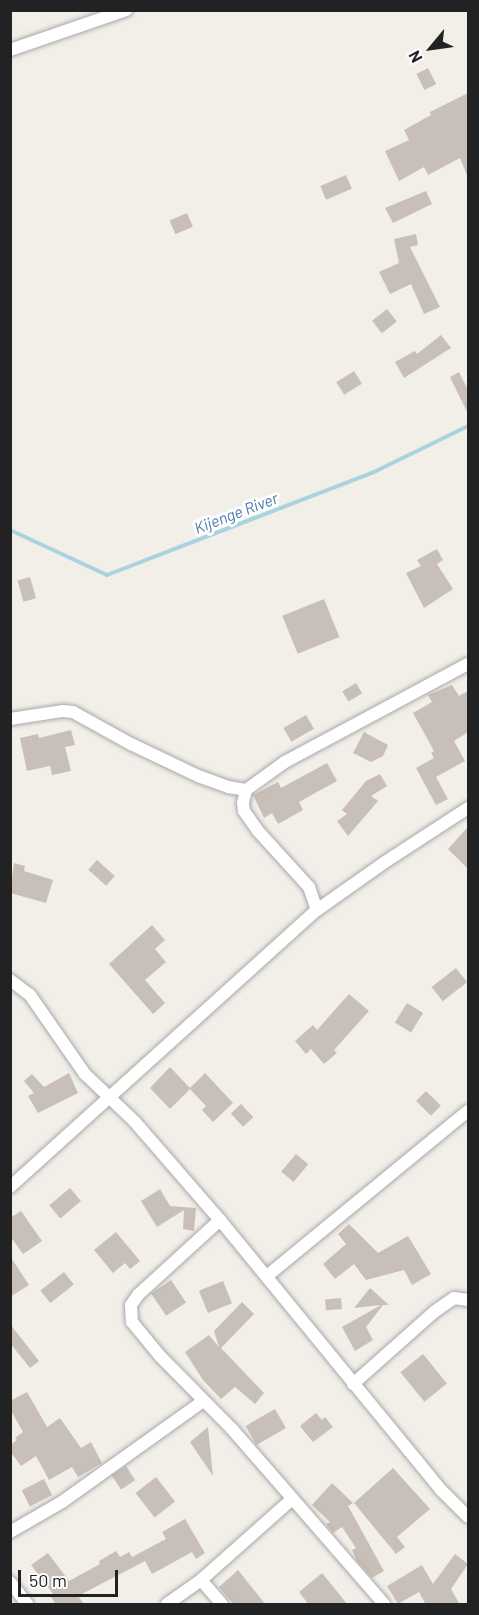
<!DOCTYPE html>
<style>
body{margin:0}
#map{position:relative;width:479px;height:1615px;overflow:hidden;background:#f2efe9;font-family:Barlow,sans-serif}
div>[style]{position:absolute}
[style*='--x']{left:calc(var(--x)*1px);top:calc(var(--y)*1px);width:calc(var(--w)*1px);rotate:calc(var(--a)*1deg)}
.stream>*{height:4px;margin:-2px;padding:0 2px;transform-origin:2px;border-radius:2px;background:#aad3df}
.building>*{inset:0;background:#c7bfb8;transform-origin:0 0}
.roads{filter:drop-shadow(0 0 2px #a9a9a9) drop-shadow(0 0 2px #a9a9a9)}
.minor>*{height:12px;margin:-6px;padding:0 6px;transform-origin:6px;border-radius:6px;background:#fff}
span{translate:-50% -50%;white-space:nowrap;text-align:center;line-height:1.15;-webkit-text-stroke:6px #fff;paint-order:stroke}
.water-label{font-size:16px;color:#4a7aab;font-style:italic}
.frame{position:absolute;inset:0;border:12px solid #222;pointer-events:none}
.north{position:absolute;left:401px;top:18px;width:60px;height:60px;-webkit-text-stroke:4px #fff;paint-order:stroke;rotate:241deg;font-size:16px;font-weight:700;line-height:24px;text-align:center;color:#222}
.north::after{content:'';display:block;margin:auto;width:21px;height:27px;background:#222;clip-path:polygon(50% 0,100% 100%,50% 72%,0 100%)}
.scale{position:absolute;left:18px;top:1570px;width:100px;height:27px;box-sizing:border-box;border:3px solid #222;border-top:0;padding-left:8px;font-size:18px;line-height:21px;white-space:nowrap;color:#222;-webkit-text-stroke:4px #fff;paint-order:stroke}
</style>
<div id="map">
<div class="stream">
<i style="--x:10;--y:530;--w:107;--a:24.9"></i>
<i style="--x:107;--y:575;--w:284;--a:-21.1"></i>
<i style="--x:372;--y:473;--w:107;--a:-26.1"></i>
</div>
<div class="building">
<i style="left:428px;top:68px;width:18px;height:13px;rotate:63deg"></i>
<i style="clip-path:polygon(468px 93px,468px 178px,460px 158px,428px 175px,424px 167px,399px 181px,385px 151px,409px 140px,404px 130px,431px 115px,430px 112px)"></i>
<i style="left:346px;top:175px;width:15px;height:28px;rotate:67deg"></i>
<i style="clip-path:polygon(426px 191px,432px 204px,393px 223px,385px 208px)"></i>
<i style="left:187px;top:213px;width:15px;height:19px;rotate:67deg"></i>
<i style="clip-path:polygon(416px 234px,418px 245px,410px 247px,440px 307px,424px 314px,411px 284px,390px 294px,379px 272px,399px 263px,394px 239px)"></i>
<i style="left:387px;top:309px;width:16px;height:19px;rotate:52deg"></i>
<i style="clip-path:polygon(441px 335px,451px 348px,404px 378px,395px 362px,415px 351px,417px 354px)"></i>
<i style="left:354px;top:371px;width:15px;height:21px;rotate:58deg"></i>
<i style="clip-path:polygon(459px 372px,468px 390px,468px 414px,450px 377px)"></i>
<i style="clip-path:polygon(437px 549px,443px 560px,437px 564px,453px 589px,424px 608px,406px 573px,421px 566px,417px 560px)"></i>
<i style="left:30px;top:577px;width:22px;height:13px;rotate:74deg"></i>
<i style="left:324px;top:599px;width:41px;height:45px;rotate:68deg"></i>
<i style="left:356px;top:683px;width:12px;height:16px;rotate:59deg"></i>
<i style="clip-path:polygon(452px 685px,459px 696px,468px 691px,468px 732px,454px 741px,465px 761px,436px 777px,448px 799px,436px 805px,416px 768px,434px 758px,431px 753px,434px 751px,413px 713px,432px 702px,428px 695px)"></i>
<i style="left:306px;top:715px;width:16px;height:26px;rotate:60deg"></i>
<i style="clip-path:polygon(71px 730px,75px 745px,65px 747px,71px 771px,52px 775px,50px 766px,27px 771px,20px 738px,38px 734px,39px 738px)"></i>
<i style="clip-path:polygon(364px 732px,388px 745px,383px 756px,371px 762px,353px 753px)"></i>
<i style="clip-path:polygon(327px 763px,337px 781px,299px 802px,303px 810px,278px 824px,272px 813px,264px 818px,253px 795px,278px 782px,281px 788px)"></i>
<i style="clip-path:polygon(380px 774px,387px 786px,371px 796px,378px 801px,348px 836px,337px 821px,347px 814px,342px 810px,366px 781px)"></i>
<i style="clip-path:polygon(468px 827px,468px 869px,448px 849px)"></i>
<i style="left:97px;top:860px;width:24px;height:13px;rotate:42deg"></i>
<i style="clip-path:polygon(14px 863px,25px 866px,24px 871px,53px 880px,46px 903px,10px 893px)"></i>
<i style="clip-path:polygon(152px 925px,165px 940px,155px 949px,166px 962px,145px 980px,165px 1003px,153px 1014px,109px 964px)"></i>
<i style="left:456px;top:968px;width:18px;height:31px;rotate:52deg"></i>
<i style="clip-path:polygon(349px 994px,369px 1011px,334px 1050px,337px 1053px,324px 1064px,311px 1049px,306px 1054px,295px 1041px,313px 1025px,317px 1030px)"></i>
<i style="left:407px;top:1003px;width:19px;height:23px;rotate:32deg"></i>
<i style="clip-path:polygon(170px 1067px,190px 1088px,205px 1073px,233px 1103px,213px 1122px,202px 1110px,206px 1106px,190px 1089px,170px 1109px,150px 1088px)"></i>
<i style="clip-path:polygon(69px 1073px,78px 1093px,38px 1113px,28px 1096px,34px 1093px,24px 1081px,32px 1074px,44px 1087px)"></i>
<i style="left:426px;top:1091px;width:21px;height:14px;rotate:45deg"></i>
<i style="left:241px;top:1104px;width:18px;height:14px;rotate:47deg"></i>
<i style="left:296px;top:1154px;width:16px;height:23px;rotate:40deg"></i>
<i style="left:70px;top:1188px;width:17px;height:27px;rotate:50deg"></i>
<i style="clip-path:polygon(160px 1189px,170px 1206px,196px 1208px,194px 1231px,183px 1229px,184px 1210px,157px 1227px,141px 1201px)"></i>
<i style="clip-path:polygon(21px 1211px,42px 1241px,23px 1254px,10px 1236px,10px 1218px)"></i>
<i style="clip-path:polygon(349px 1224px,378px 1253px,408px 1236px,431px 1274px,412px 1285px,404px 1270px,366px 1280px,354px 1264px,335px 1279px,323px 1264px,346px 1244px,338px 1234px)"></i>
<i style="clip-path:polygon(116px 1232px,140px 1261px,130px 1269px,125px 1263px,113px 1273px,94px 1250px)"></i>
<i style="clip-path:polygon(10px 1256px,29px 1285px,10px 1297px)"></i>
<i style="left:64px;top:1272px;width:16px;height:30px;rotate:52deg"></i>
<i style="left:171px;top:1280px;width:27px;height:24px;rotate:56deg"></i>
<i style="left:223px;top:1281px;width:24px;height:26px;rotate:68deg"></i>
<i style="clip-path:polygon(370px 1288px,389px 1305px,383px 1305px,366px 1327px,373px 1340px,355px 1351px,342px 1327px,381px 1305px,354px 1308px)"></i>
<i style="left:341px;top:1298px;width:11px;height:16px;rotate:85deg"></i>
<i style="clip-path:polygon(242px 1302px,254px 1314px,221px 1348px,264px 1393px,255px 1404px,235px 1387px,221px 1399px,203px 1380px,185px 1352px,209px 1335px,219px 1347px,214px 1331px)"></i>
<i style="clip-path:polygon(10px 1324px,39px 1361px,30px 1368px,10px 1343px)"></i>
<i style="left:423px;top:1354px;width:38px;height:29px;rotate:51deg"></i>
<i style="clip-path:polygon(27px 1392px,47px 1427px,60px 1418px,81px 1448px,91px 1442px,102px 1463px,78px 1477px,72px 1467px,49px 1480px,36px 1456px,21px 1466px,10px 1451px,10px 1445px,17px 1440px,15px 1438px,23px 1432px,10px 1409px,10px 1401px)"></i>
<i style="left:275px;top:1409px;width:22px;height:34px;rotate:60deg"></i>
<i style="clip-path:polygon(316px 1413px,322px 1420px,325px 1417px,333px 1427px,313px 1442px,300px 1426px)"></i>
<i style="clip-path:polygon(208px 1427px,213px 1476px,190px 1442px)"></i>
<i style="left:126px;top:1466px;width:17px;height:17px;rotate:57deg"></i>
<i style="clip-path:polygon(393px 1468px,430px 1509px,397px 1537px,405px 1547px,396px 1554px,354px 1503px)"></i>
<i style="left:156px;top:1477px;width:31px;height:26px;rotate:52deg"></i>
<i style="left:44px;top:1479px;width:18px;height:25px;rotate:63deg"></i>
<i style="clip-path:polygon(332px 1483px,353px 1503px,348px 1506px,384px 1571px,372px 1578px,357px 1561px,352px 1550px,356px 1548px,342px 1527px,333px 1533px,326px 1524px,330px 1522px,312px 1505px)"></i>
<i style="clip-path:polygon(185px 1519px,205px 1553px,196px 1559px,192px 1552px,152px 1574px,145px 1561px,78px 1596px,85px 1605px,56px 1605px,51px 1597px,54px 1595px,31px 1565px,48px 1553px,69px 1581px,100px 1564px,99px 1561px,116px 1551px,120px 1557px,129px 1552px,132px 1557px,166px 1539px,162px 1532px)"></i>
<i style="clip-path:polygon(455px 1554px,468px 1564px,451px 1589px,460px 1605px,426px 1605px,419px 1592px,398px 1604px,387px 1586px,422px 1565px,433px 1584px)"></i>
<i style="clip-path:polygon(238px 1570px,266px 1605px,234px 1605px,219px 1587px)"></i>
<i style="clip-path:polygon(322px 1573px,348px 1605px,309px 1605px,299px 1592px)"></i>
</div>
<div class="roads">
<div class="minor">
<i style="--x:10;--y:50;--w:123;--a:-19"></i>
<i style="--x:10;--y:719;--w:54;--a:-8.6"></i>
<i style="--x:63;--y:711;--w:10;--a:6"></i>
<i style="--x:73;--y:712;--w:66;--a:28.9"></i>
<i style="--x:131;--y:744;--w:74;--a:25.5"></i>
<i style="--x:198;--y:776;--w:32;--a:20"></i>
<i style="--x:228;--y:787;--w:18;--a:9"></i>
<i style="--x:246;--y:790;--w:48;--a:-35.7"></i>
<i style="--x:285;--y:762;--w:208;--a:-28.2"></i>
<i style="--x:246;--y:790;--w:13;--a:103"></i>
<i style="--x:243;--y:803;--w:8;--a:83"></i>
<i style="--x:244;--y:811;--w:24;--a:55"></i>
<i style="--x:258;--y:831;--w:76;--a:47.7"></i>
<i style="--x:309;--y:887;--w:24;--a:71"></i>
<i style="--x:10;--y:980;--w:25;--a:37"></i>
<i style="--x:30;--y:995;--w:96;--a:55.2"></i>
<i style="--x:85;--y:1074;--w:69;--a:43.8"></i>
<i style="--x:135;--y:1122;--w:130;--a:49.1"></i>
<i style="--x:220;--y:1220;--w:349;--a:50.7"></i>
<i style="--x:441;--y:1490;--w:38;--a:45"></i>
<i style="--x:10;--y:1187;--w:413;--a:-42.1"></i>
<i style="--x:317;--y:910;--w:83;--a:-35.2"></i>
<i style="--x:385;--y:862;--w:99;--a:-33"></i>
<i style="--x:220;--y:1220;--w:111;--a:137.6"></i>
<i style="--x:138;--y:1295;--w:12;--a:125"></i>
<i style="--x:131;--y:1305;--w:17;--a:87"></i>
<i style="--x:132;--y:1322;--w:44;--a:50.5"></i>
<i style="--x:160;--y:1356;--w:103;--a:45.4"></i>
<i style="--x:232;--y:1429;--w:232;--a:49"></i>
<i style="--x:267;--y:1276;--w:260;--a:-39.4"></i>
<i style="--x:353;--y:1384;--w:108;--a:-41.6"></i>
<i style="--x:434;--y:1312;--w:24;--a:-35"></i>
<i style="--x:454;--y:1298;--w:14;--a:8"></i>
<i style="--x:10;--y:1532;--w:60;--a:-30"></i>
<i style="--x:62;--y:1502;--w:173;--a:-35.6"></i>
<i style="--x:201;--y:1580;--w:32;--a:49"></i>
<i style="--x:10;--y:1582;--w:28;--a:52"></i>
<i style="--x:167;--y:1604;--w:42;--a:-35.2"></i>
<i style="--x:201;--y:1580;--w:120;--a:-41.6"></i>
</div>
</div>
<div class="water-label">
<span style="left:236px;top:513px;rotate:-21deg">Kijenge River</span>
</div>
<div class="frame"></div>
<div class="north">N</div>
<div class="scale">50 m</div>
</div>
